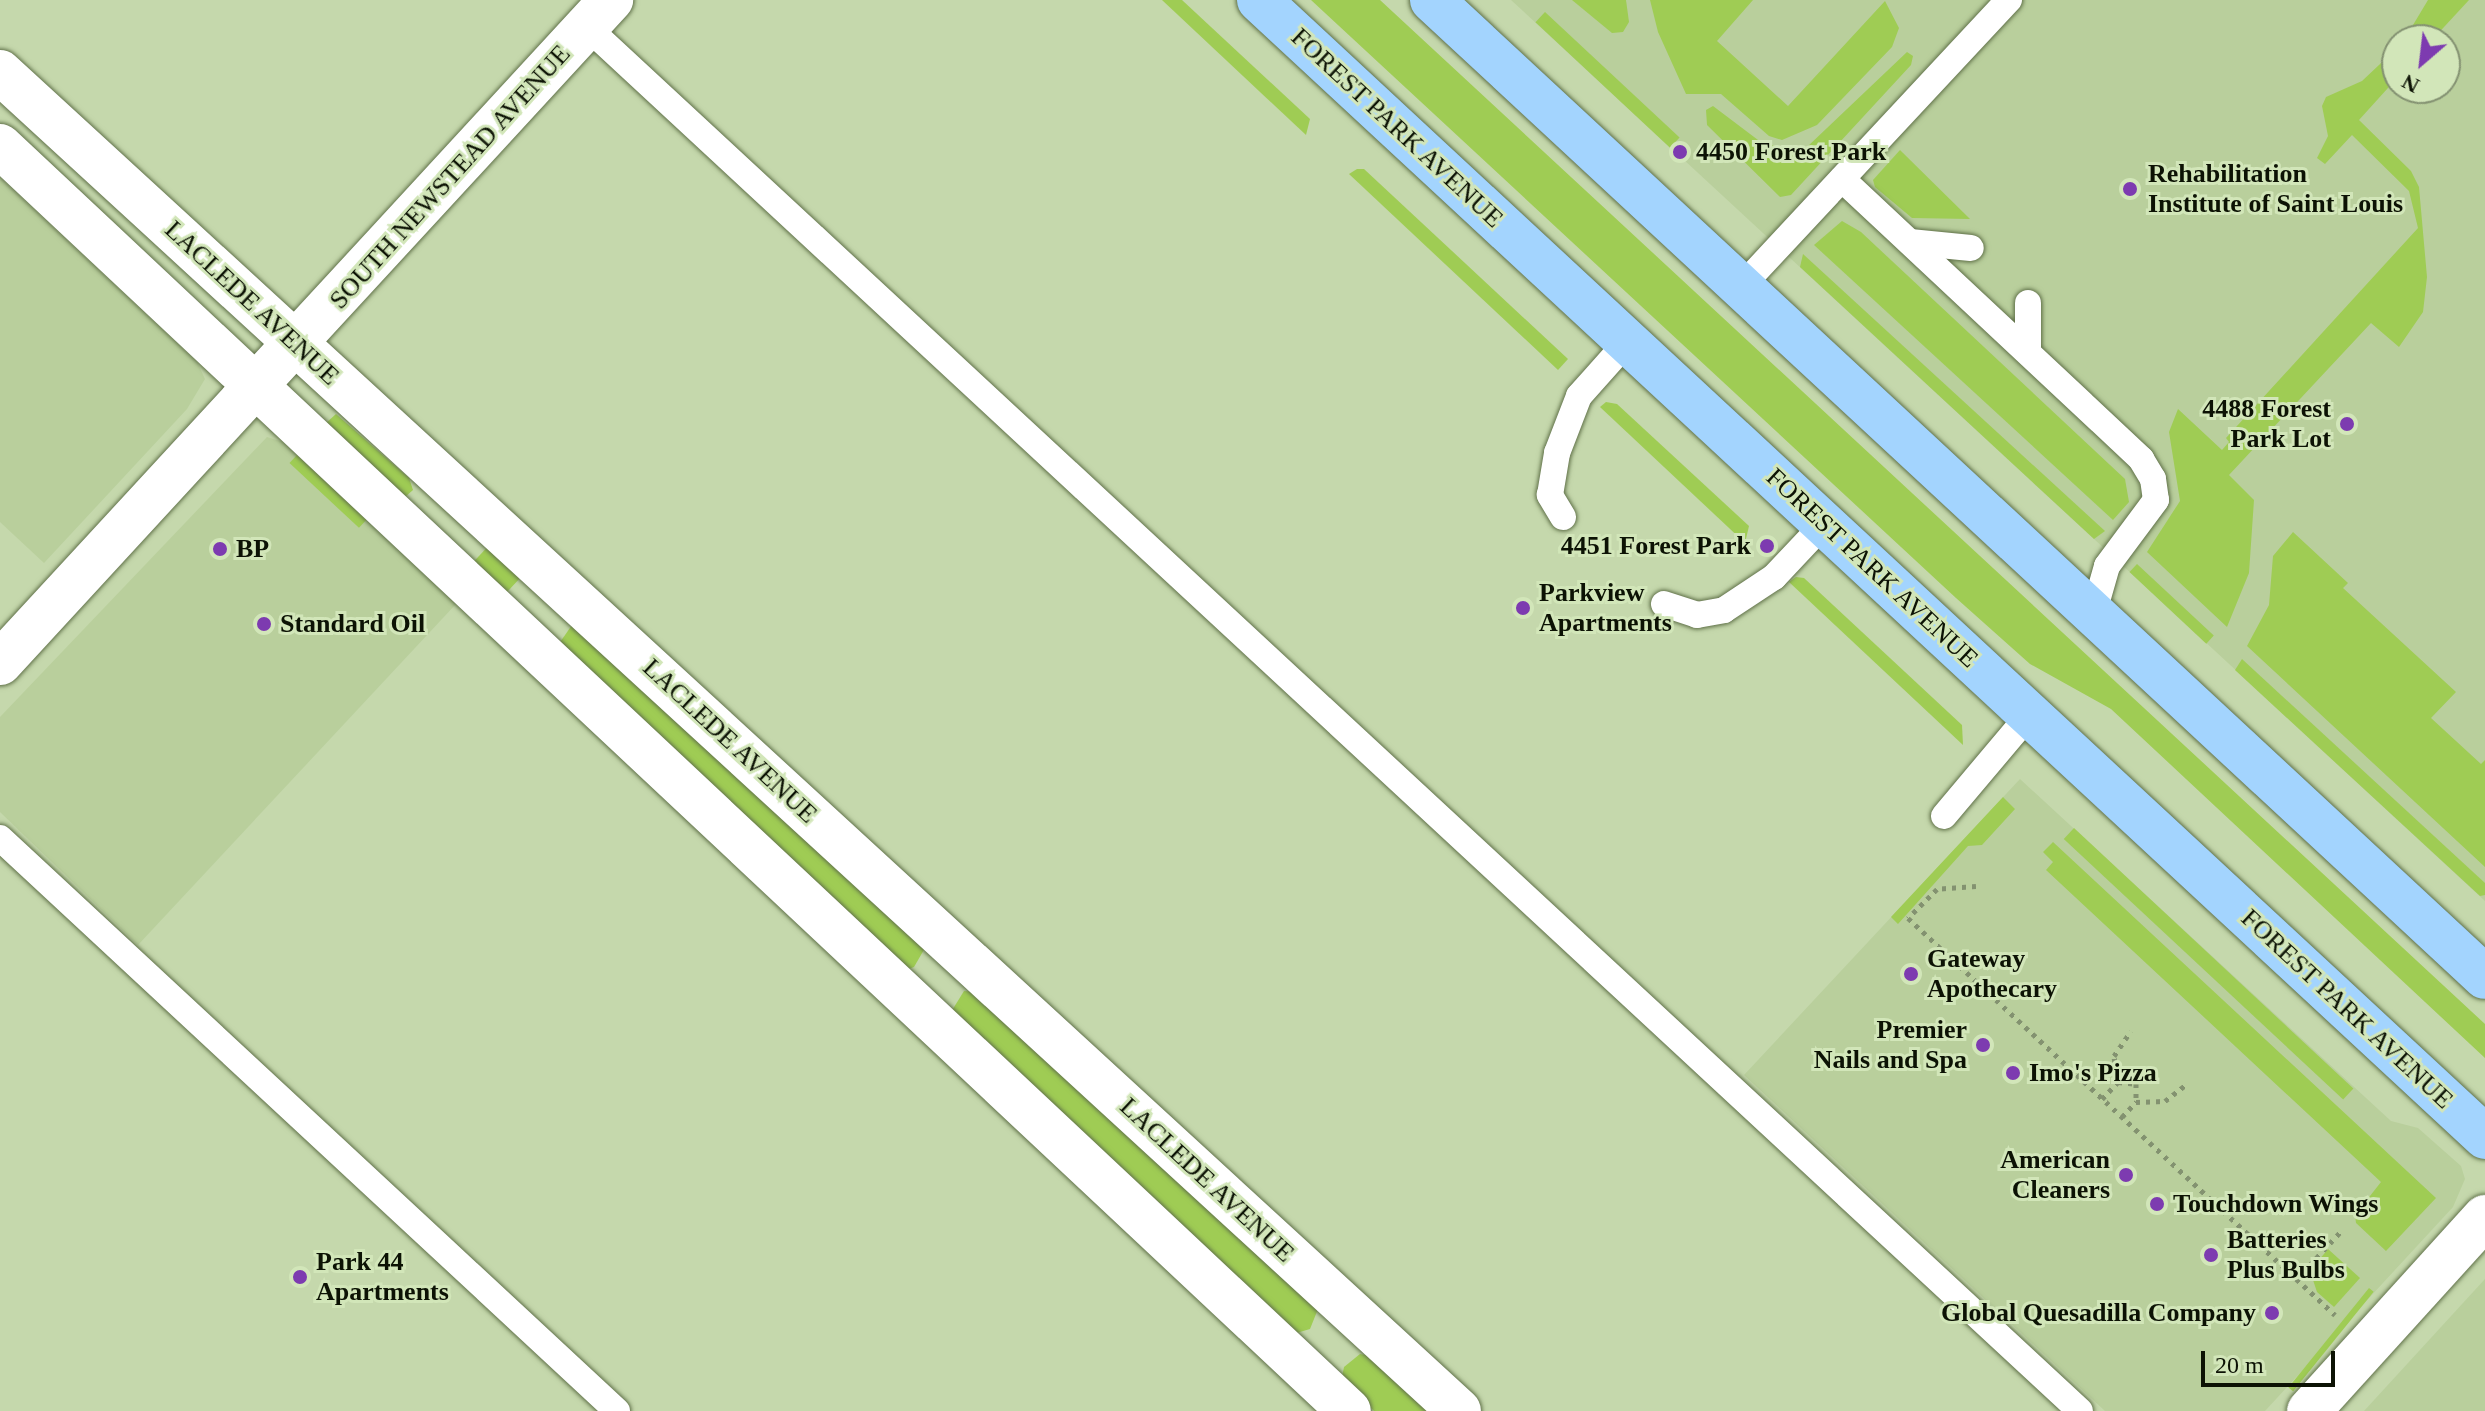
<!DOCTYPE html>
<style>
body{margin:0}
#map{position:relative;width:2485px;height:1411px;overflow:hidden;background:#c5d8ac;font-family:Georgia,serif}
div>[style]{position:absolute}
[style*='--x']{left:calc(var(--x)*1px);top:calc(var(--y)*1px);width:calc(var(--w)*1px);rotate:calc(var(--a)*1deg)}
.built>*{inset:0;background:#b9cf9c}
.green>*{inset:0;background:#9fcc54;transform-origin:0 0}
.path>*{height:5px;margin-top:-2.5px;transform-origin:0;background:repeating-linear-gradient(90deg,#839270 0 4px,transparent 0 10px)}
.roads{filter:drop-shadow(0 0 2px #607149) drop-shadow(0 0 2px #607149)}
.lane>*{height:26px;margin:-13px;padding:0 13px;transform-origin:13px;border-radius:13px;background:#fff}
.street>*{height:44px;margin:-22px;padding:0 22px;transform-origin:22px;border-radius:22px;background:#fff}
.secondary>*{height:44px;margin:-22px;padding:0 22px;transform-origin:22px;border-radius:22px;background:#fff}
.primary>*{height:44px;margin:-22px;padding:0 22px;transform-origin:22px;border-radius:22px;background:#a3d4fe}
.dots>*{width:22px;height:22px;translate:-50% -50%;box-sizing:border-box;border:4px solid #d2e6b9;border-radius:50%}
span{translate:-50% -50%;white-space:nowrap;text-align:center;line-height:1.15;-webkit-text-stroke:6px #d2e6b9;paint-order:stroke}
.street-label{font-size:26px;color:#0c1204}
.poi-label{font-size:26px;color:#0c1204;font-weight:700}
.left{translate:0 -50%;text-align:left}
.right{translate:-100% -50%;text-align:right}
.north{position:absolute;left:2381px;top:24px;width:80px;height:80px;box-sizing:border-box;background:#d2e6b9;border:2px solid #839171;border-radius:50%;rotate:208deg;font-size:22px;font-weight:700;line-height:32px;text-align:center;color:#0c1204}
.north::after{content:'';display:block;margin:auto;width:28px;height:36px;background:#7d3bb0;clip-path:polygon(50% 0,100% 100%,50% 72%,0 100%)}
.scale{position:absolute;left:2201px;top:1351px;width:134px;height:36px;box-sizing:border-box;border:4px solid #0c1204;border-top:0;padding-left:10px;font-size:24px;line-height:28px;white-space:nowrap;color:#0c1204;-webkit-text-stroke:6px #d2e6b9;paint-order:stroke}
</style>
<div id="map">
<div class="built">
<i style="clip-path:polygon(evenodd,1511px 0,2485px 0,2485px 901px,2094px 539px,1511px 0,2397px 40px,2445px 40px,2445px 88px,2397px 88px,2397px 40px)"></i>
<i style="clip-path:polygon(0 178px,197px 362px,205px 379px,187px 409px,44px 563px,0 522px)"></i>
<i style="clip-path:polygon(267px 437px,283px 442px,456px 604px,138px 945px,0 812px,0 717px)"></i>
<i style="clip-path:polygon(2020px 779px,2391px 1121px,2418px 1128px,2461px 1166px,2465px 1179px,2453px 1207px,2265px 1411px,2105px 1411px,1744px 1075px)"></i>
<i style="clip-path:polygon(2485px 1279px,2485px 1411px,2364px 1411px)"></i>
</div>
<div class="green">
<i style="clip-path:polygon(1162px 0,1182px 0,1310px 119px,1306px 135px)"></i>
<i style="clip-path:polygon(1311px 0,1380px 0,2485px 1024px,2485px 1058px,2111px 709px,2030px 664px,1956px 598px)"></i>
<i style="clip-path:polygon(1572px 0,1626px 0,1629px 22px,1623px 32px,1612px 33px)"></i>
<i style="clip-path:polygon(1650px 0,1753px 0,1717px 41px,1788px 106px,1885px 1px,1899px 28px,1892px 47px,1817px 125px,1782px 140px,1769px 136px,1721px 94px,1686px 94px,1658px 32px)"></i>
<i style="clip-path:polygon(2428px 0,2469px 0,2432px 40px,2404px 40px)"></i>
<i style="left:1545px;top:12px;width:184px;height:14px;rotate:43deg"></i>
<i style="clip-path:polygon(2397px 48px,2397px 78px,2359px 120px,2411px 171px,2419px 187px,2427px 277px,2423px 312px,2399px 347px,2371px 323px,2229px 475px,2254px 500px,2249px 573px,2227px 627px,2147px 552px,2180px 501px,2169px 432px,2178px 409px,2222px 450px,2229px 442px,2226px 438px,2418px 228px,2409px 191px,2352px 135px,2325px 164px,2317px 158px,2328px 136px,2322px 106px,2326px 97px,2362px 81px)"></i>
<i style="clip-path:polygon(1907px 52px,1913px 56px,1911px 65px,1791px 195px,1780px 197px,1707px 125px,1706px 110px,1713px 106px,1762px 143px,1793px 150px,1807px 147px)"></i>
<i style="clip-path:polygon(1900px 150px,1970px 219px,1912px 218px,1875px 187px,1873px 180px)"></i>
<i style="clip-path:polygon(1357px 169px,1364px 169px,1568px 359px,1558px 370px,1349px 174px)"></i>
<i style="clip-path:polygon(1842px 221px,1861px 232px,2125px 479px,2129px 502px,2113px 520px,1814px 245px)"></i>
<i style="clip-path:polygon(1803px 254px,2105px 531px,2094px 539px,1800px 267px)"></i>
<i style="clip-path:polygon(1606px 402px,1617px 404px,1749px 526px,1745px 543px,1600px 407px)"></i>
<i style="clip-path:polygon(336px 414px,409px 478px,413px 490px,405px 497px,326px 423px)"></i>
<i style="left:297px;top:455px;width:95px;height:11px;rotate:43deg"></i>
<i style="clip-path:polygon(2293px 532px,2348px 583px,2343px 588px,2456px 692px,2431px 718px,2481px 764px,2485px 760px,2485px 867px,2247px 646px,2269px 605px,2273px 556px)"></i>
<i style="left:493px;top:541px;width:45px;height:37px;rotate:43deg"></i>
<i style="left:2137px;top:564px;width:105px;height:11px;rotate:43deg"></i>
<i style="clip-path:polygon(1796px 577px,1804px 578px,1962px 725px,1963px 745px,1789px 582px)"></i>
<i style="clip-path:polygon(572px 625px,925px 948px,914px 967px,903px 971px,556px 648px)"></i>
<i style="clip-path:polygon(2242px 659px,2485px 883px,2485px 895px,2480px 896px,2235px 670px)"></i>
<i style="clip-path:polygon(2003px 797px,2015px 809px,1982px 845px,1968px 846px,1898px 924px,1891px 917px)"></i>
<i style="left:2074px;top:828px;width:382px;height:15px;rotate:43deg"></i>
<i style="clip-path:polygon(2053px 842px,2436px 1198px,2386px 1251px,2356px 1223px,2355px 1215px,2381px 1182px,2046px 870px,2053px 862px,2043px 852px)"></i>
<i style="clip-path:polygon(964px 991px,976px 992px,1318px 1309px,1310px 1329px,1293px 1334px,951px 1012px)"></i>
<i style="clip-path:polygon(2328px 1249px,2360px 1278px,2334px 1307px,2317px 1292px,2310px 1271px)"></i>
<i style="left:2369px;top:1288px;width:6px;height:128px;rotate:39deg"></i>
<i style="clip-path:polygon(1360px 1354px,1371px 1356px,1432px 1411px,1374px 1411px,1342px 1377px,1344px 1367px)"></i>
</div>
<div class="path">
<i style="--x:1976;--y:886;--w:39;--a:176"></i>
<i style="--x:1937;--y:889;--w:41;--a:135"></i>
<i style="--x:1908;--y:918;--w:583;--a:42.91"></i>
<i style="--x:2118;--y:1082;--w:18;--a:6"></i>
<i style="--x:2136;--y:1084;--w:18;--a:90"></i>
<i style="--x:2102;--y:1099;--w:23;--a:-47"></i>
<i style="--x:2118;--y:1082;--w:26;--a:-99"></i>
<i style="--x:2114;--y:1056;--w:30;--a:-56"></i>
<i style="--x:2122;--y:1117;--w:21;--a:-47"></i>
<i style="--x:2136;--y:1102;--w:29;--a:-2"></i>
<i style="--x:2165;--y:1101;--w:28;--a:-38"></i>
<i style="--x:2296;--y:1280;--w:69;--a:-47.3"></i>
</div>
<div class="roads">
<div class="lane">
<i style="--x:586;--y:26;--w:2037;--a:42.83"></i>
<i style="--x:1842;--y:179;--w:410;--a:43.1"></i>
<i style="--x:2141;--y:459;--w:23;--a:59"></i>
<i style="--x:2153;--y:479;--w:21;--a:82"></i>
<i style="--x:2156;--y:500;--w:82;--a:126.6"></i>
<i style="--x:2107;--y:566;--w:51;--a:105.9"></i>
<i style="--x:1910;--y:242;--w:61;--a:5.6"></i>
<i style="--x:1741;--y:287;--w:393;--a:-47"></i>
<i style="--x:2028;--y:303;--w:48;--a:90"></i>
<i style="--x:1563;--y:517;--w:26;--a:-121"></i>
<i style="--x:1550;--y:495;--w:43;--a:-80.5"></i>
<i style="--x:1557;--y:453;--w:61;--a:-68.9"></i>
<i style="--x:1579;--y:396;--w:74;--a:-48.3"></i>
<i style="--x:1664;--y:604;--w:35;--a:18"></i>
<i style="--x:1697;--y:615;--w:27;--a:-10"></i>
<i style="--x:1724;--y:610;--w:60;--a:-33.4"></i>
<i style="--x:1774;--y:577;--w:73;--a:-46.7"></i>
<i style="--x:1944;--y:816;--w:133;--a:-49.9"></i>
<i style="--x:0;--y:838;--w:842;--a:42.88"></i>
</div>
<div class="street">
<i style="--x:0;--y:72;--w:1980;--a:42.54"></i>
<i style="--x:0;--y:146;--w:1849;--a:43.16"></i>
<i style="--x:0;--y:663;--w:902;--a:-47.34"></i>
</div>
<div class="secondary">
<i style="--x:2309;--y:1411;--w:262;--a:-47.8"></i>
</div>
<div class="primary">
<i style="--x:1259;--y:0;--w:1672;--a:42.84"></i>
<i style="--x:1432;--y:0;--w:1436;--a:42.86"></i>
</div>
</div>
<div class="dots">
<i style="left:1680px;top:152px;background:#7d3bb0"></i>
<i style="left:2130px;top:189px;background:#7d3bb0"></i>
<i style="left:2347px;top:424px;background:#7d3bb0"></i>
<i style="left:1767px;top:546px;background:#7d3bb0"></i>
<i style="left:220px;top:549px;background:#7d3bb0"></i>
<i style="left:1523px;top:608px;background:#7d3bb0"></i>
<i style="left:264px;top:624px;background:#7d3bb0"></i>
<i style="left:1911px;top:974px;background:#7d3bb0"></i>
<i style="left:1983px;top:1045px;background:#7d3bb0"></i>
<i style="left:2013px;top:1073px;background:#7d3bb0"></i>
<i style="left:2126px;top:1175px;background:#7d3bb0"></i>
<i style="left:2157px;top:1204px;background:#7d3bb0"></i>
<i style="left:2211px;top:1255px;background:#7d3bb0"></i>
<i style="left:300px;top:1277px;background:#7d3bb0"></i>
<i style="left:2272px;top:1313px;background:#7d3bb0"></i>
</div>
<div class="street-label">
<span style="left:1397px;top:128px;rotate:43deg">FOREST PARK AVENUE</span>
<span style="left:450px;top:177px;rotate:-48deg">SOUTH NEWSTEAD AVENUE</span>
<span style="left:252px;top:303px;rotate:43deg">LACLEDE AVENUE</span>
<span style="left:1872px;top:568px;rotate:43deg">FOREST PARK AVENUE</span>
<span style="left:730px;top:741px;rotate:43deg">LACLEDE AVENUE</span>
<span style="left:2347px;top:1009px;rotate:43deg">FOREST PARK AVENUE</span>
<span style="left:1207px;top:1180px;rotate:43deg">LACLEDE AVENUE</span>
</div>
<div class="poi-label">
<span class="left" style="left:1696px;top:152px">4450 Forest Park</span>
<span class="left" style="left:2148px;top:189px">Rehabilitation<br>Institute of Saint Louis</span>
<span class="right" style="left:2331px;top:424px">4488 Forest<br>Park Lot</span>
<span class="right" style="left:1751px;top:546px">4451 Forest Park</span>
<span class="left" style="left:236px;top:549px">BP</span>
<span class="left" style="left:1539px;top:608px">Parkview<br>Apartments</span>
<span class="left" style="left:280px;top:624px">Standard Oil</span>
<span class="left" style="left:1927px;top:974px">Gateway<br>Apothecary</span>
<span class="right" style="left:1967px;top:1045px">Premier<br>Nails and Spa</span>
<span class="left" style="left:2029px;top:1073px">Imo's Pizza</span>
<span class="right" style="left:2110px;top:1175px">American<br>Cleaners</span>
<span class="left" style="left:2173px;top:1204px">Touchdown Wings</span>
<span class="left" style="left:2227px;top:1255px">Batteries<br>Plus Bulbs</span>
<span class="left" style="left:316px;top:1277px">Park 44<br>Apartments</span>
<span class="right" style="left:2256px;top:1313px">Global Quesadilla Company</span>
</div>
<div class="north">N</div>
<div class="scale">20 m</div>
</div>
